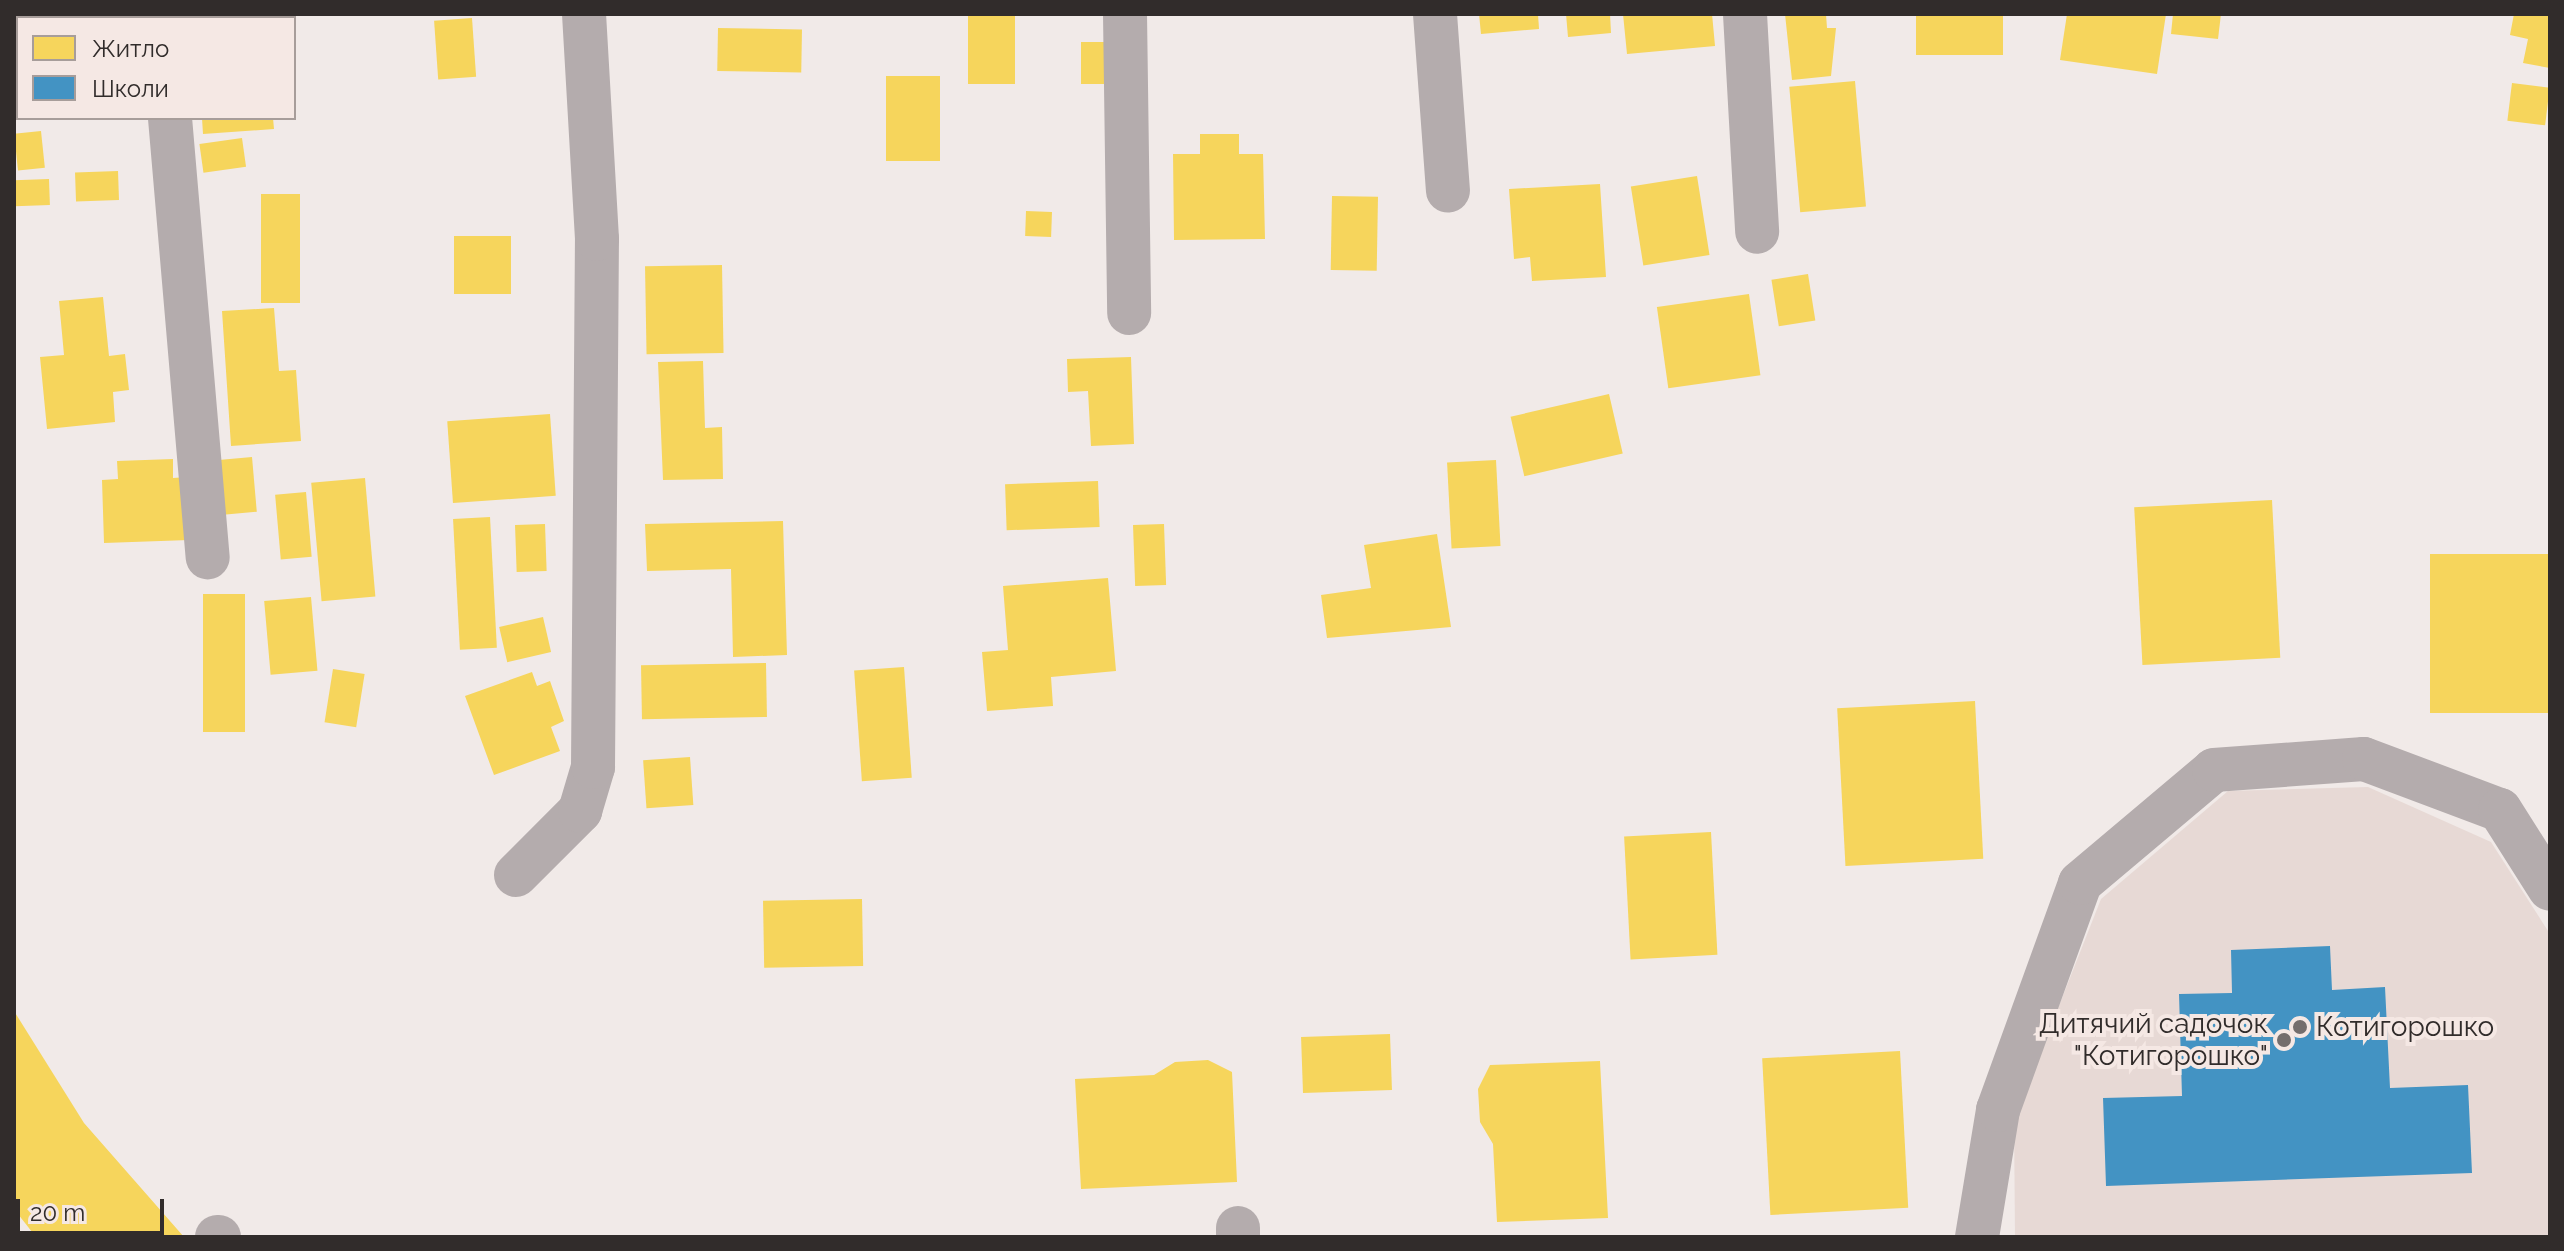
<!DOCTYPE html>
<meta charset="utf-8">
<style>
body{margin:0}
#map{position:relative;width:2564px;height:1251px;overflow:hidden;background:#f1eae8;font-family:Raleway,sans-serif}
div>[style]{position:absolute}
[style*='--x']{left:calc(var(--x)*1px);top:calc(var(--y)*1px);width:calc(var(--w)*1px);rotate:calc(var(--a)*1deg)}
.built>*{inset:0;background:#e7d9d5}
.homes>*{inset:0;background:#f6d55c;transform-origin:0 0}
.schools>*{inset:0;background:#4393c3}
.minor>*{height:44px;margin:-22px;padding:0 22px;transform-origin:22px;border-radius:22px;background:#b4acad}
.dots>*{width:22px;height:22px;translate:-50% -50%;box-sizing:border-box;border:4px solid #f5e8e4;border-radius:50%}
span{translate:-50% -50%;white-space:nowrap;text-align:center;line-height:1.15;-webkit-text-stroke:8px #f5e8e4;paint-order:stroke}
.poi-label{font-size:28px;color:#312c2b}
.right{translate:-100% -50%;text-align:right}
.left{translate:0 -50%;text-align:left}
.frame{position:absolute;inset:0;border:16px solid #312c2b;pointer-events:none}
.legend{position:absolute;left:16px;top:16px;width:280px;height:104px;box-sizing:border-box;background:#f5e8e4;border:2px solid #a79d9a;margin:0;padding:10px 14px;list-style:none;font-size:24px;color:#312c2b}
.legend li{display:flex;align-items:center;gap:16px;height:40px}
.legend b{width:40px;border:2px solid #a79d9a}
.scale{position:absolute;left:16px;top:1199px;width:148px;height:36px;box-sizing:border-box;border:4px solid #312c2b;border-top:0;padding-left:10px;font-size:24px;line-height:28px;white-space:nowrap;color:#312c2b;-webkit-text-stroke:6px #f5e8e4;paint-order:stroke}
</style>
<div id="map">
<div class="built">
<i style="clip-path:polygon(2368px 787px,2491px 842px,2550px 934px,2550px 1237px,2015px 1237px,2014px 1120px,2101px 899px,2228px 791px)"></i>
</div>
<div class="homes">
<i style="left:20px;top:14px;width:60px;height:4px"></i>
<i style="left:968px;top:14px;width:47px;height:70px"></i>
<i style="clip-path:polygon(1479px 14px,1538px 14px,1539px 29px,1481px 34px)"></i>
<i style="clip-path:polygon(1566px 14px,1610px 14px,1611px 33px,1568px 37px)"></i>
<i style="clip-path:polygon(1623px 14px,1712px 14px,1715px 46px,1627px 54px)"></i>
<i style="clip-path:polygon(1785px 14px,1826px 14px,1827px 28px,1836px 28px,1831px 76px,1792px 80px)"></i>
<i style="left:1916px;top:14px;width:87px;height:41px"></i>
<i style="clip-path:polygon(2067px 14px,2166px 14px,2157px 74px,2060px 60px)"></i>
<i style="clip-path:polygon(2173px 14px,2221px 14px,2218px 39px,2171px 34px)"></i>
<i style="clip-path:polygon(2514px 14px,2550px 14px,2550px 68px,2523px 63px,2528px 39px,2510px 35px)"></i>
<i style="left:472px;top:18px;width:59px;height:38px;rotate:86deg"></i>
<i style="left:718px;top:28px;width:84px;height:43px;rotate:1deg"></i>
<i style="left:1081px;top:42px;width:28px;height:42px"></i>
<i style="left:886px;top:76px;width:54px;height:85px"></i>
<i style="left:1855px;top:81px;width:126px;height:66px;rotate:85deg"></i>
<i style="left:2512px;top:83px;width:38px;height:38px;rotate:7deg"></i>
<i style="clip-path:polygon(202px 118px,273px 118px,274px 129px,203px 134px)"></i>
<i style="left:41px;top:131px;width:37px;height:27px;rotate:84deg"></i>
<i style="clip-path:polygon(1200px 134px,1239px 134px,1239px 154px,1263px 154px,1265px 239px,1174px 240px,1173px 154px,1200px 154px)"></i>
<i style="left:242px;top:138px;width:29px;height:43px;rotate:82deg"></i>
<i style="left:118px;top:171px;width:29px;height:43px;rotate:88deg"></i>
<i style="left:1697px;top:176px;width:80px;height:67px;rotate:81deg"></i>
<i style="left:49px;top:179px;width:26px;height:35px;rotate:88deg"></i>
<i style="clip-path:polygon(1600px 184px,1606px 277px,1532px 281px,1530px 257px,1514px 259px,1509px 189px)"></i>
<i style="left:261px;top:194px;width:39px;height:109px"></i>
<i style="left:1332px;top:196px;width:46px;height:74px;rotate:1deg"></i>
<i style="left:1026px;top:211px;width:26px;height:25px;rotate:2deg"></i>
<i style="left:454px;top:236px;width:57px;height:58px"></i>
<i style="left:722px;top:265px;width:88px;height:77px;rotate:89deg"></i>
<i style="left:1808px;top:274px;width:47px;height:37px;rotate:81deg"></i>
<i style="left:1749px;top:294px;width:82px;height:93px;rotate:82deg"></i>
<i style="clip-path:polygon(103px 297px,109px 356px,125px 354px,129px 390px,113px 392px,115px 422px,47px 429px,40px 357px,64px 355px,59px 301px)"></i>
<i style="clip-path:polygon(274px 308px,279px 371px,296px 370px,301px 441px,231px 446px,222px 311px)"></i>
<i style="clip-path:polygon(1131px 357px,1134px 444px,1091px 446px,1088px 391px,1068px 392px,1067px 359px)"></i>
<i style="clip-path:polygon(703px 361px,705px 428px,722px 427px,723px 479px,663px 480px,658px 362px)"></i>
<i style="left:1609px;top:394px;width:61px;height:101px;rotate:77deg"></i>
<i style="left:550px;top:414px;width:82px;height:103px;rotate:86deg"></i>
<i style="left:252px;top:457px;width:55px;height:39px;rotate:85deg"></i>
<i style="clip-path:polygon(173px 459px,173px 478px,187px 477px,189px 540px,104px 543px,102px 480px,118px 479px,117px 461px)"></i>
<i style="left:1496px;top:460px;width:86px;height:49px;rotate:87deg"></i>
<i style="left:365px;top:478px;width:119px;height:54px;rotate:85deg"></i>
<i style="left:1098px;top:481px;width:46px;height:93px;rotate:88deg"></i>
<i style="left:306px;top:492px;width:65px;height:31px;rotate:85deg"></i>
<i style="left:2272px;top:500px;width:158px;height:138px;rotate:87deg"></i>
<i style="left:490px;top:517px;width:131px;height:37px;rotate:87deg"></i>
<i style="clip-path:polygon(783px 521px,787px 655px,733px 657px,731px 569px,647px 571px,645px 524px)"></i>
<i style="left:545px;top:524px;width:47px;height:30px;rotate:88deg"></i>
<i style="left:1164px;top:524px;width:61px;height:31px;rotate:88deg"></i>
<i style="clip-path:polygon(1437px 534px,1451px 627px,1327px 638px,1321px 595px,1371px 588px,1364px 545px)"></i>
<i style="left:2550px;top:554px;width:159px;height:120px;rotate:90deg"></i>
<i style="clip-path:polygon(1108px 578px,1116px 671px,1051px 677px,1053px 706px,987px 711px,982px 652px,1008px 650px,1003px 586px)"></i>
<i style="left:203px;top:594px;width:42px;height:138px"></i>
<i style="left:311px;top:597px;width:74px;height:47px;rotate:85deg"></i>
<i style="left:543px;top:617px;width:36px;height:45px;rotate:77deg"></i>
<i style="left:766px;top:663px;width:54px;height:125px;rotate:89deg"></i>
<i style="left:904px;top:667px;width:111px;height:50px;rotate:86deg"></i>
<i style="left:333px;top:669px;width:32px;height:54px;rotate:9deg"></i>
<i style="clip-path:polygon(532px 672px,537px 686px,550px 681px,564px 721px,551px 727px,560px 751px,494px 775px,465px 696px)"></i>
<i style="left:1975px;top:701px;width:158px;height:138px;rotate:87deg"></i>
<i style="left:690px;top:757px;width:48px;height:47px;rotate:86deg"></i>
<i style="left:1711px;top:832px;width:123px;height:87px;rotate:87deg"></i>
<i style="left:862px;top:899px;width:67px;height:99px;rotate:89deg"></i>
<i style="clip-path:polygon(14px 1011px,84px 1123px,184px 1237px,36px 1237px,14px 1209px)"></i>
<i style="left:1390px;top:1034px;width:56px;height:89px;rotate:88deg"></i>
<i style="left:1900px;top:1051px;width:157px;height:138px;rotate:87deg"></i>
<i style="clip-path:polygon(1208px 1060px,1232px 1072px,1237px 1182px,1081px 1189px,1075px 1079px,1154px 1075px,1175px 1062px)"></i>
<i style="clip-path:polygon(1600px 1061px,1608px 1218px,1497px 1222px,1493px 1144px,1480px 1122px,1478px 1089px,1490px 1065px)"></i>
</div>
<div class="schools">
<i style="clip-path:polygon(2330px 946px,2332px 990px,2385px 987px,2390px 1088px,2468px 1085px,2472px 1173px,2106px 1186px,2103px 1098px,2182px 1096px,2179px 994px,2232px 993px,2231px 950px)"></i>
</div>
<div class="minor">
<i style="--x:161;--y:14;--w:4;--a:90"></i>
<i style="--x:1125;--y:14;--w:299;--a:89.2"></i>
<i style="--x:1435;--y:14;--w:177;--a:85.8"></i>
<i style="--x:1745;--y:14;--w:218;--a:86.8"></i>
<i style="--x:170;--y:118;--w:441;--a:85.1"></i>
<i style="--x:516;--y:875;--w:91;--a:-45"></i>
<i style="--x:580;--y:811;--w:46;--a:-73.5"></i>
<i style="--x:593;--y:767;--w:528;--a:-89.57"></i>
<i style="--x:597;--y:239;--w:225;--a:-93.3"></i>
<i style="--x:217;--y:1237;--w:2;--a:0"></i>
<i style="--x:1238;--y:1237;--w:9;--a:-90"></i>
<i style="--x:1977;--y:1237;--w:129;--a:-80.6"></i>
<i style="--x:1998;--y:1110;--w:241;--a:-70.1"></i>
<i style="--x:2080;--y:883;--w:175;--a:-40.1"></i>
<i style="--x:2214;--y:770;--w:150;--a:-4.2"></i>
<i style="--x:2364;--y:759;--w:145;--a:20.6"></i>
<i style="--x:2500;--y:810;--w:93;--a:57.7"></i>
</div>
<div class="dots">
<i style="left:2300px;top:1027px;background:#746e6d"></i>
<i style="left:2284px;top:1040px;background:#746e6d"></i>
</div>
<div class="poi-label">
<span class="right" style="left:2268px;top:1040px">Дитячий садочок<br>"Котигорошко"</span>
<span class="left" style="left:2316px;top:1027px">Котигорошко</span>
</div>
<div class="frame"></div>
<ul class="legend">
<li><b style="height:22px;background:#f6d55c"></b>Житло</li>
<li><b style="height:22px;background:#4393c3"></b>Школи</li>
</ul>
<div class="scale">20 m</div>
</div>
